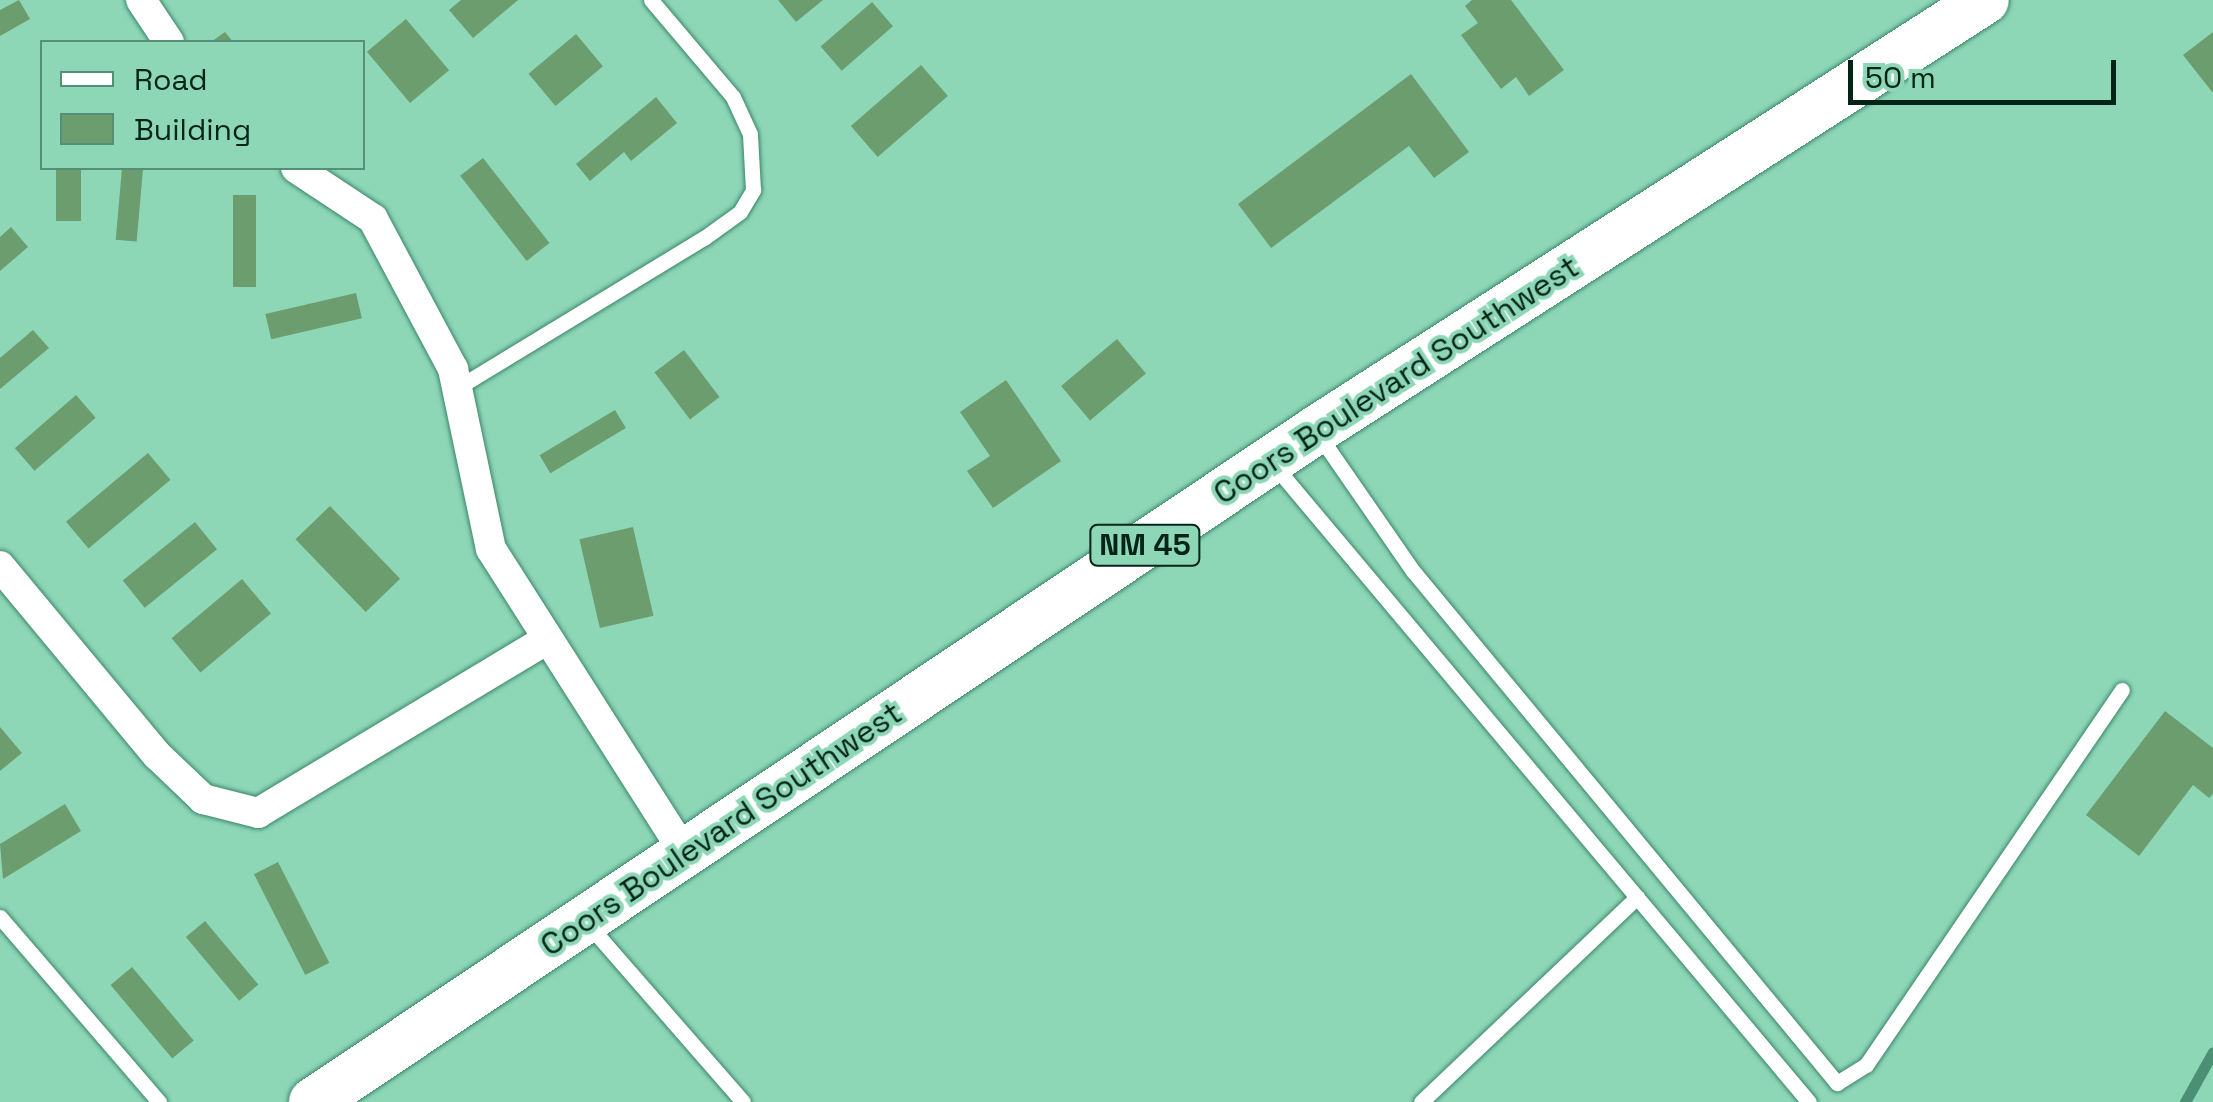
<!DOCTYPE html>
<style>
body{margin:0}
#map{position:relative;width:2213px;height:1102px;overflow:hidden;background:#8dd7b7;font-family:"Space Grotesk",sans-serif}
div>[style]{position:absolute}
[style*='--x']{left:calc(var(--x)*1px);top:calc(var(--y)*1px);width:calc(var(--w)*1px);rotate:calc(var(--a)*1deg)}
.stream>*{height:11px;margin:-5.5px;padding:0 5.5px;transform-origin:5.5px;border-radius:5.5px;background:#4b9074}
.building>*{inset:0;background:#6c9d6e;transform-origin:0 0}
.roads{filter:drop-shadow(0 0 2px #3c8569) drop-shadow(0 0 2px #3c8569)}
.service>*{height:15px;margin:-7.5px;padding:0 7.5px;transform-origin:7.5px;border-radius:7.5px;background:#fff}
.minor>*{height:30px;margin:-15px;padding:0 15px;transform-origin:15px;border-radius:15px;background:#fff}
.primary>*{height:48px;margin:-24px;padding:0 24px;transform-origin:24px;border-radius:24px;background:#fff}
span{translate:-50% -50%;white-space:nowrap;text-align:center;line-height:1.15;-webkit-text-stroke:8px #8dd7b7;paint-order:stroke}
.shield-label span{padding:2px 8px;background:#8dd7b7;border:2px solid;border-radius:8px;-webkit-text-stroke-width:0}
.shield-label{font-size:30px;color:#042418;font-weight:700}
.street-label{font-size:32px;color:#042418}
.legend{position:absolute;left:40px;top:40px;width:325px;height:130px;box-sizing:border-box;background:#8dd7b7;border:2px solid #568f77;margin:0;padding:12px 18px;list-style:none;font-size:30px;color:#042418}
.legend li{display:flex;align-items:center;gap:20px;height:50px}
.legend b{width:50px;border:2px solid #568f77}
.scale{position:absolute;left:1848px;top:60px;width:268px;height:45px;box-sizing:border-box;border:5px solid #042418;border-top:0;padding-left:12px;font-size:30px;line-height:35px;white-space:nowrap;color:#042418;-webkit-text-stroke:8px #8dd7b7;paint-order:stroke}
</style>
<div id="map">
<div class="stream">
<i style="--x:2185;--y:1102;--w:57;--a:-60.8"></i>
</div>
<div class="building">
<i style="clip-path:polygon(19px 0,30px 19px,0 36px,0 10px)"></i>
<i style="clip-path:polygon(461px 0,518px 0,473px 38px,449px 10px)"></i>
<i style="clip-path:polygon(778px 0,823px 0,796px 22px)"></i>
<i style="clip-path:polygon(1472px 0,1511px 0,1564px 70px,1529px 96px,1516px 77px,1501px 89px,1461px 35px,1478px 23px,1465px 6px)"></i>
<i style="left:872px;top:2px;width:32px;height:68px;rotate:49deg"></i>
<i style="left:406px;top:19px;width:67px;height:51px;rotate:50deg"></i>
<i style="clip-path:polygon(225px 32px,233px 42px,211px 42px)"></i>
<i style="clip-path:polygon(2213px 32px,2213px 93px,2183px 55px)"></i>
<i style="left:576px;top:34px;width:42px;height:62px;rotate:50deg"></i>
<i style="left:921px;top:65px;width:41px;height:93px;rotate:49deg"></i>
<i style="clip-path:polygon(1411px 74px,1469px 152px,1434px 178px,1409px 146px,1271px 248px,1238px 204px)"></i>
<i style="clip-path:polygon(656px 97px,677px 123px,631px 161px,624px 152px,590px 181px,576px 164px)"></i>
<i style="left:483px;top:158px;width:108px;height:29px;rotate:52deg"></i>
<i style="left:56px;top:168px;width:25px;height:53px"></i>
<i style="left:122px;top:168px;width:21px;height:72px;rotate:5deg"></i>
<i style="left:233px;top:195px;width:23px;height:92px"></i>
<i style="clip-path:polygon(11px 227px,28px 247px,0 271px,0 237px)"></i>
<i style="left:356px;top:293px;width:26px;height:93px;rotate:77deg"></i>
<i style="clip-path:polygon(33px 330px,49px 348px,0 389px,0 358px)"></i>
<i style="left:1117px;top:339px;width:45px;height:73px;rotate:50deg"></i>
<i style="left:684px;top:350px;width:59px;height:37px;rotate:53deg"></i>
<i style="clip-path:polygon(1006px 380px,1061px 461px,993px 508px,967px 471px,990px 456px,960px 412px)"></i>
<i style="left:76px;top:395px;width:30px;height:81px;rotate:49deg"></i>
<i style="left:615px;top:410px;width:21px;height:88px;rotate:59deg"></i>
<i style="left:148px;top:453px;width:35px;height:107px;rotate:50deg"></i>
<i style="left:330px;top:506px;width:101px;height:48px;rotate:46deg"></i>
<i style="left:195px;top:522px;width:35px;height:93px;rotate:51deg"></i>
<i style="left:633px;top:527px;width:91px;height:55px;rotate:77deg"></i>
<i style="left:242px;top:579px;width:45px;height:92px;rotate:50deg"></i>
<i style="clip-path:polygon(2165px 711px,2213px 748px,2213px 794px,2209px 798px,2193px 785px,2139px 856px,2086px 815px)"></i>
<i style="clip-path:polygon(0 727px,22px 753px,0 771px)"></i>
<i style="clip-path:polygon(65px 804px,81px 831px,3px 879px,0 844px)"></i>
<i style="left:278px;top:862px;width:113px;height:27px;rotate:63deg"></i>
<i style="left:205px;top:921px;width:83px;height:25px;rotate:50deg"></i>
<i style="left:132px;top:967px;width:96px;height:28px;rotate:50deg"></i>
</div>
<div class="roads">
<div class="service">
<i style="--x:457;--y:388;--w:289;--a:-31.3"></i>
<i style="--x:704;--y:238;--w:44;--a:-35.8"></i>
<i style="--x:740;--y:212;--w:26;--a:-59"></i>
<i style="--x:753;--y:190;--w:56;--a:-93.1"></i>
<i style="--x:750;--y:134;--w:41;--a:-114.7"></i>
<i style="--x:733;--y:97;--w:127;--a:-130.2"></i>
<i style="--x:1318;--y:434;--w:167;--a:55.3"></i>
<i style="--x:1413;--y:571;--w:665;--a:50.37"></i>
<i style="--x:1837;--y:1083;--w:34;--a:-32"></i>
<i style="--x:1866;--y:1065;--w:454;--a:-55.7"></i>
<i style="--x:1273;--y:464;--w:833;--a:49.97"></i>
<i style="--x:0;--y:917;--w:244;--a:49.3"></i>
<i style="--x:587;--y:923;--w:237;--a:48.9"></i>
<i style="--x:1421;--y:1102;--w:298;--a:-43.5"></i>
</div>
<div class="minor">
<i style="--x:141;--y:0;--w:50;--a:56.3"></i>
<i style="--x:296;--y:168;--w:92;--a:33.5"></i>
<i style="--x:373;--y:219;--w:170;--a:61.9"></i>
<i style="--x:453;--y:369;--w:184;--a:78.1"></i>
<i style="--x:491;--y:549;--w:361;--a:57.5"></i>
<i style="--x:0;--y:566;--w:246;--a:50.3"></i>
<i style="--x:157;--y:755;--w:64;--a:43.7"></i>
<i style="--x:203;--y:799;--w:57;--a:14.3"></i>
<i style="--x:258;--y:813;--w:338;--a:-31"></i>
</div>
<div class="primary">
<i style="--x:313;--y:1102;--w:1207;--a:-33.82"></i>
<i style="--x:1316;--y:430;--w:795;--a:-32.73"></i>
</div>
</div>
<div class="shield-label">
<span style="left:1145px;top:545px">NM 45</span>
</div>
<div class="street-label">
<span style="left:1396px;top:380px;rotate:-33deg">Coors Boulevard Southwest</span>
<span style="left:721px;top:829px;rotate:-34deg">Coors Boulevard Southwest</span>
</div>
<ul class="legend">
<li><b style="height:12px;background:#fff"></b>Road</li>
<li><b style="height:28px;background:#6c9d6e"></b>Building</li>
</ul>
<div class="scale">50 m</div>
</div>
